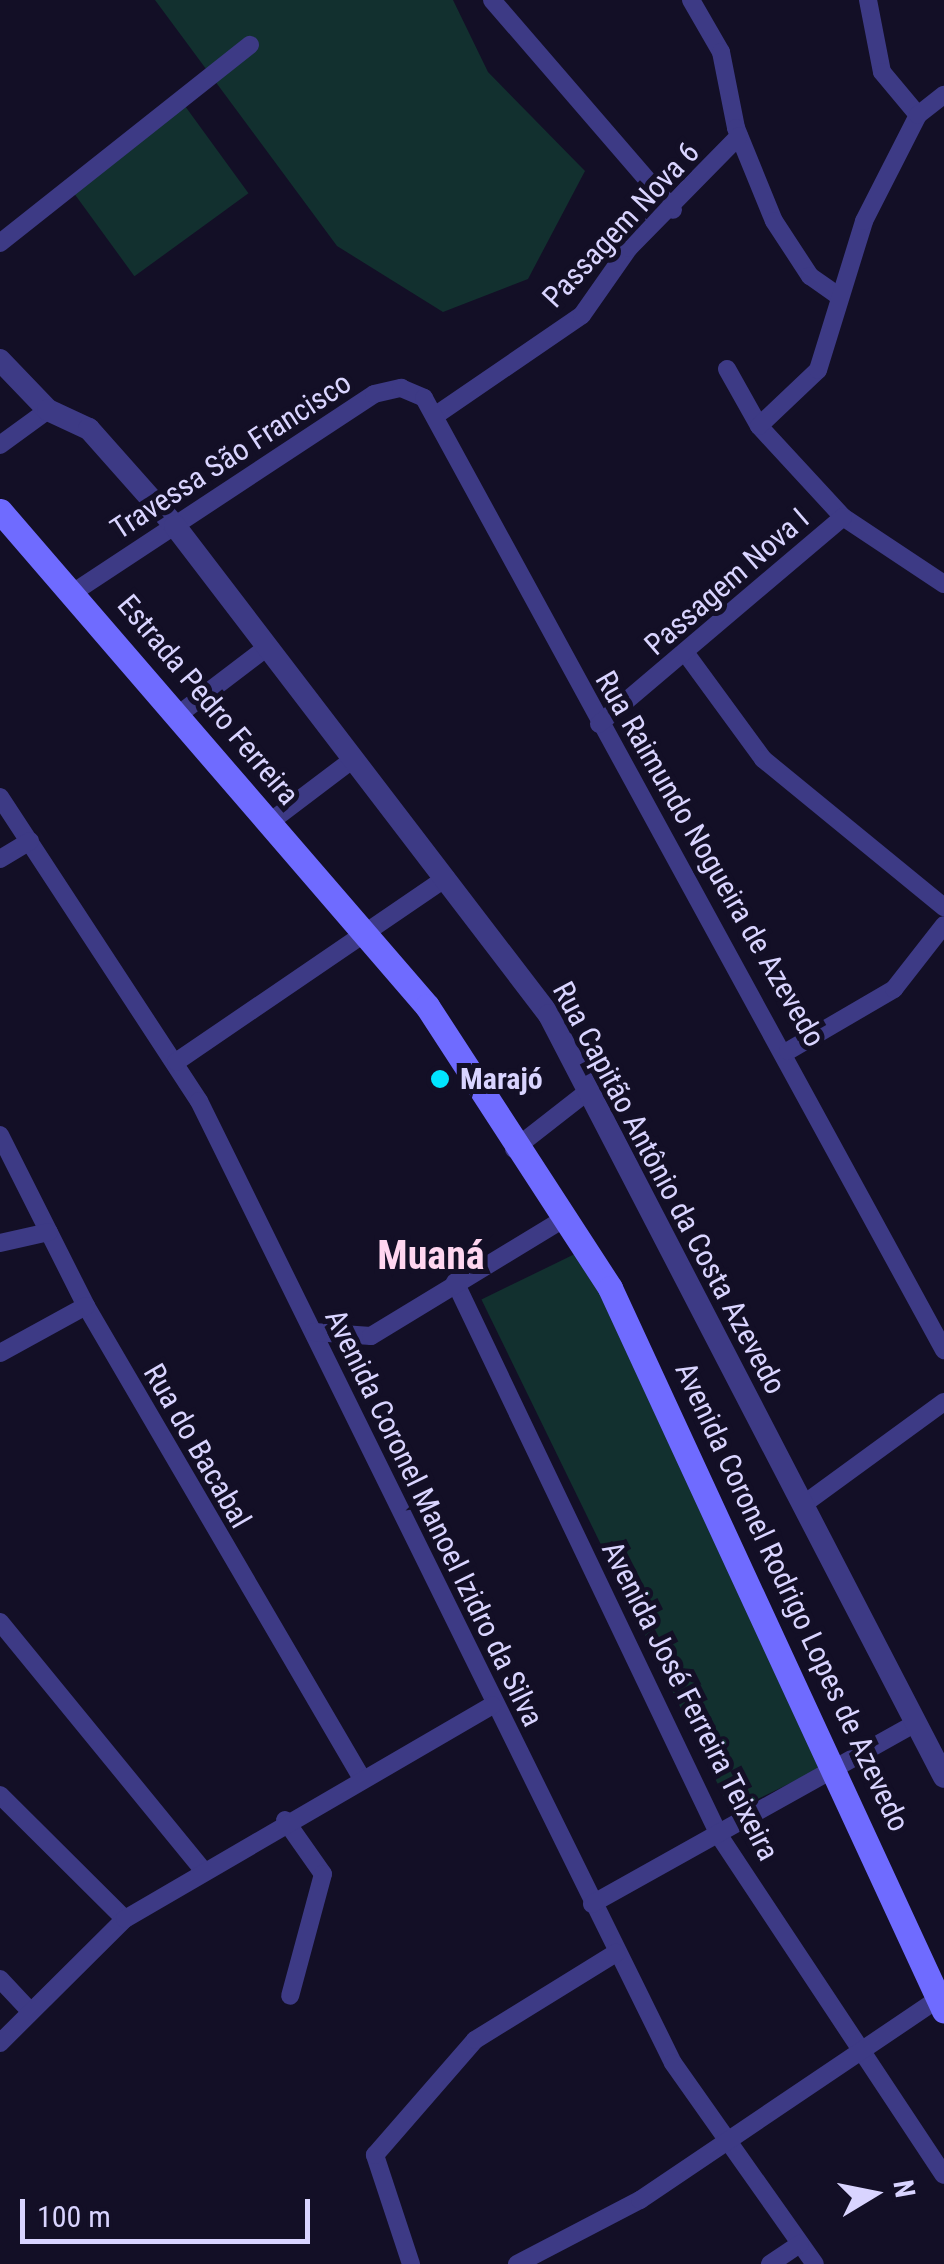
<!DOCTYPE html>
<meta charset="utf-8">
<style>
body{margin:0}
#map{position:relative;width:944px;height:2264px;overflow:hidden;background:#130f26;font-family:"Roboto Condensed",sans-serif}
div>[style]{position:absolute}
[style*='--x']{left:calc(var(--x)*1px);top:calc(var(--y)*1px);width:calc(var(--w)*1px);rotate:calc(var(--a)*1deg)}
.green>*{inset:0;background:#12302f;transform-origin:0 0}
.minor>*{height:18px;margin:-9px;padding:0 9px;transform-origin:9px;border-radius:9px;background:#3d3a85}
.tertiary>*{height:22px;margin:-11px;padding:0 11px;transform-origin:11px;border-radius:11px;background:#3d3a85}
.secondary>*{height:25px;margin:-12.5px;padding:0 12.5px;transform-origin:12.5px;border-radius:12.5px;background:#6f6bff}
.dots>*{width:28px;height:28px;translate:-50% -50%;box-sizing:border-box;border:5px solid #130f26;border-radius:50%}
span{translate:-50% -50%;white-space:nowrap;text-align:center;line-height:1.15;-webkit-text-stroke:10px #130f26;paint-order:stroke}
.street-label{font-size:30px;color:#d9d4ff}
.poi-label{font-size:30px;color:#d9d4ff;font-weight:700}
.left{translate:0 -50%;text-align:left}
.district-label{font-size:40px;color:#ffd6f0;font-weight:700}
.north{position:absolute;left:824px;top:2144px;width:100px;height:100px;-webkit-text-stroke:8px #130f26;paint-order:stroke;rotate:80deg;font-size:28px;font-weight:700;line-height:40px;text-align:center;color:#d9d4ff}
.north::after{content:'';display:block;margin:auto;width:35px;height:45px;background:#d9d4ff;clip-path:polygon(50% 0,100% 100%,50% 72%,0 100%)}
.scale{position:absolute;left:20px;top:2199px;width:290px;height:45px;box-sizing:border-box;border:5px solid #d9d4ff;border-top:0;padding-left:12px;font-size:30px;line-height:35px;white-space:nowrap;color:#d9d4ff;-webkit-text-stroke:8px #130f26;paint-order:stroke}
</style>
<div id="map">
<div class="green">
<i style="clip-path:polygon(155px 0,453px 0,488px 72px,585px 171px,528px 279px,443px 312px,337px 246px)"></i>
<i style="left:185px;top:106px;width:108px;height:141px;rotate:54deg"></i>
<i style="left:583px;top:1250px;width:570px;height:113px;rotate:64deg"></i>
</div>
<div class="minor">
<i style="--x:492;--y:0;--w:277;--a:49.2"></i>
<i style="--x:691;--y:0;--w:60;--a:60"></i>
<i style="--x:721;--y:52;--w:77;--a:78.8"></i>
<i style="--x:736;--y:128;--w:100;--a:67.8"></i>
<i style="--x:774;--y:221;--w:66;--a:56.8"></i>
<i style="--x:810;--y:276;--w:35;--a:35"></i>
<i style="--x:868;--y:0;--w:73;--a:79"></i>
<i style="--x:882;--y:72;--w:56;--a:50.1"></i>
<i style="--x:0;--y:243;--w:319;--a:-38.4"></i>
<i style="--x:727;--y:369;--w:65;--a:60.7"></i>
<i style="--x:759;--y:426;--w:124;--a:47.3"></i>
<i style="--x:843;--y:517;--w:121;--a:33.6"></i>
<i style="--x:439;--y:413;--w:173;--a:-34.4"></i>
<i style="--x:582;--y:315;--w:82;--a:-55"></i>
<i style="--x:629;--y:248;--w:157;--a:-45.5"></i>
<i style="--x:759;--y:426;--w:81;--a:-43.5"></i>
<i style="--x:818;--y:370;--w:156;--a:-72.8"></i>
<i style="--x:864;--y:221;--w:119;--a:-63"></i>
<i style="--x:918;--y:115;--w:33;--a:-38"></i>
<i style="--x:0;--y:445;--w:59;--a:-36.1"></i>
<i style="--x:74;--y:592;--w:359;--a:-33.4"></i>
<i style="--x:374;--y:394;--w:28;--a:-13"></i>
<i style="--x:401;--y:388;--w:25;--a:23"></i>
<i style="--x:424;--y:398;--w:1085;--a:61.36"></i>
<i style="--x:687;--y:655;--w:129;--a:53.8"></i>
<i style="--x:763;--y:759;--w:234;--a:39.3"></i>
<i style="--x:178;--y:715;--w:111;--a:-37.3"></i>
<i style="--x:599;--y:724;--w:320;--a:-40.3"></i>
<i style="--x:0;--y:797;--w:363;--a:56.8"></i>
<i style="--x:199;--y:1101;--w:1072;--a:63.77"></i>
<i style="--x:673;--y:2063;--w:246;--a:54.8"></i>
<i style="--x:270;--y:822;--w:103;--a:-37.1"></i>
<i style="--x:0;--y:859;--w:35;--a:-31"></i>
<i style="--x:788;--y:1051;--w:123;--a:-30.3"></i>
<i style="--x:894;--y:989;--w:81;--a:-52"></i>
<i style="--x:176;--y:1062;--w:327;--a:-34.3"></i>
<i style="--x:0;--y:1135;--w:191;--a:63.3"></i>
<i style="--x:86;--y:1306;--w:545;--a:59.72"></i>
<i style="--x:514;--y:1149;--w:93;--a:-38"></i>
<i style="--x:0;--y:1243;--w:50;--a:-12.7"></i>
<i style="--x:455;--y:1282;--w:615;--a:64.48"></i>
<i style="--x:720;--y:1837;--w:405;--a:56.5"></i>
<i style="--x:314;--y:1332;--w:57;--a:4"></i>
<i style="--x:371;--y:1336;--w:227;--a:-31.3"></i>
<i style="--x:0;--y:1353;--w:98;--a:-28.7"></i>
<i style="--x:804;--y:1504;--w:173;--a:-36.1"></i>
<i style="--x:0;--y:1622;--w:318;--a:50.7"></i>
<i style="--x:0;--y:1795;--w:176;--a:44.8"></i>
<i style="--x:285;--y:1820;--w:66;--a:54.9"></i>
<i style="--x:323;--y:1874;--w:126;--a:105.1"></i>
<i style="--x:592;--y:1904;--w:371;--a:-29.2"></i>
<i style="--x:0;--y:1979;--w:44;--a:46.8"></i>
<i style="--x:0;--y:2043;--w:176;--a:-44.8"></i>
<i style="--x:125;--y:1919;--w:425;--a:-30.2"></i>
<i style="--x:411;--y:2264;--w:115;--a:-108.3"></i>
<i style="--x:375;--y:2155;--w:152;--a:-49"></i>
<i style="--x:475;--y:2040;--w:166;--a:-31.7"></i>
<i style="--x:517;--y:2264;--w:139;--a:-27.5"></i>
<i style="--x:640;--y:2200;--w:367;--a:-34"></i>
<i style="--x:770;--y:2264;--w:36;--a:-34"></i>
</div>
<div class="tertiary">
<i style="--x:0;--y:360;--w:69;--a:46.2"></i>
<i style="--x:48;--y:410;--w:45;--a:24.9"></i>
<i style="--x:89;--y:429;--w:130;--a:48.4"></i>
<i style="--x:175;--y:526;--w:616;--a:52.59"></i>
<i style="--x:549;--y:1015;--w:858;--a:62.6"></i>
</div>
<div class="secondary">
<i style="--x:0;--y:511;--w:654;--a:49.22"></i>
<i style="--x:427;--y:1006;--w:336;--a:57"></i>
<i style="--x:610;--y:1288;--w:796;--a:65.2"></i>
</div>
<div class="dots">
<i style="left:440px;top:1079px;background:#00e5ff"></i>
</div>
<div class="street-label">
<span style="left:621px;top:225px;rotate:-47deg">Passagem Nova 6</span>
<span style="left:231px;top:456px;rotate:-33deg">Travessa São Francisco</span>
<span style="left:727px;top:582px;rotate:-41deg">Passagem Nova I</span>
<span style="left:208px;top:700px;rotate:50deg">Estrada Pedro Ferreira</span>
<span style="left:710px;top:859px;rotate:60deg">Rua Raimundo Nogueira de Azevedo</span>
<span style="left:669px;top:1188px;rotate:62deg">Rua Capitão Antônio da Costa Azevedo</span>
<span style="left:197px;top:1446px;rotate:60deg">Rua do Bacabal</span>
<span style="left:434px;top:1518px;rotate:64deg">Avenida Coronel Manoel Izidro da Silva</span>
<span style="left:792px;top:1597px;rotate:65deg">Avenida Coronel Rodrigo Lopes de Azevedo</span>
<span style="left:690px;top:1701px;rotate:63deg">Avenida José Ferreira Teixeira</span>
</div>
<div class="poi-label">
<span class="left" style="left:460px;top:1079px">Marajó</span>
</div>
<div class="district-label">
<span style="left:431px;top:1256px">Muaná</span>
</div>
<div class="north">N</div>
<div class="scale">100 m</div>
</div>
